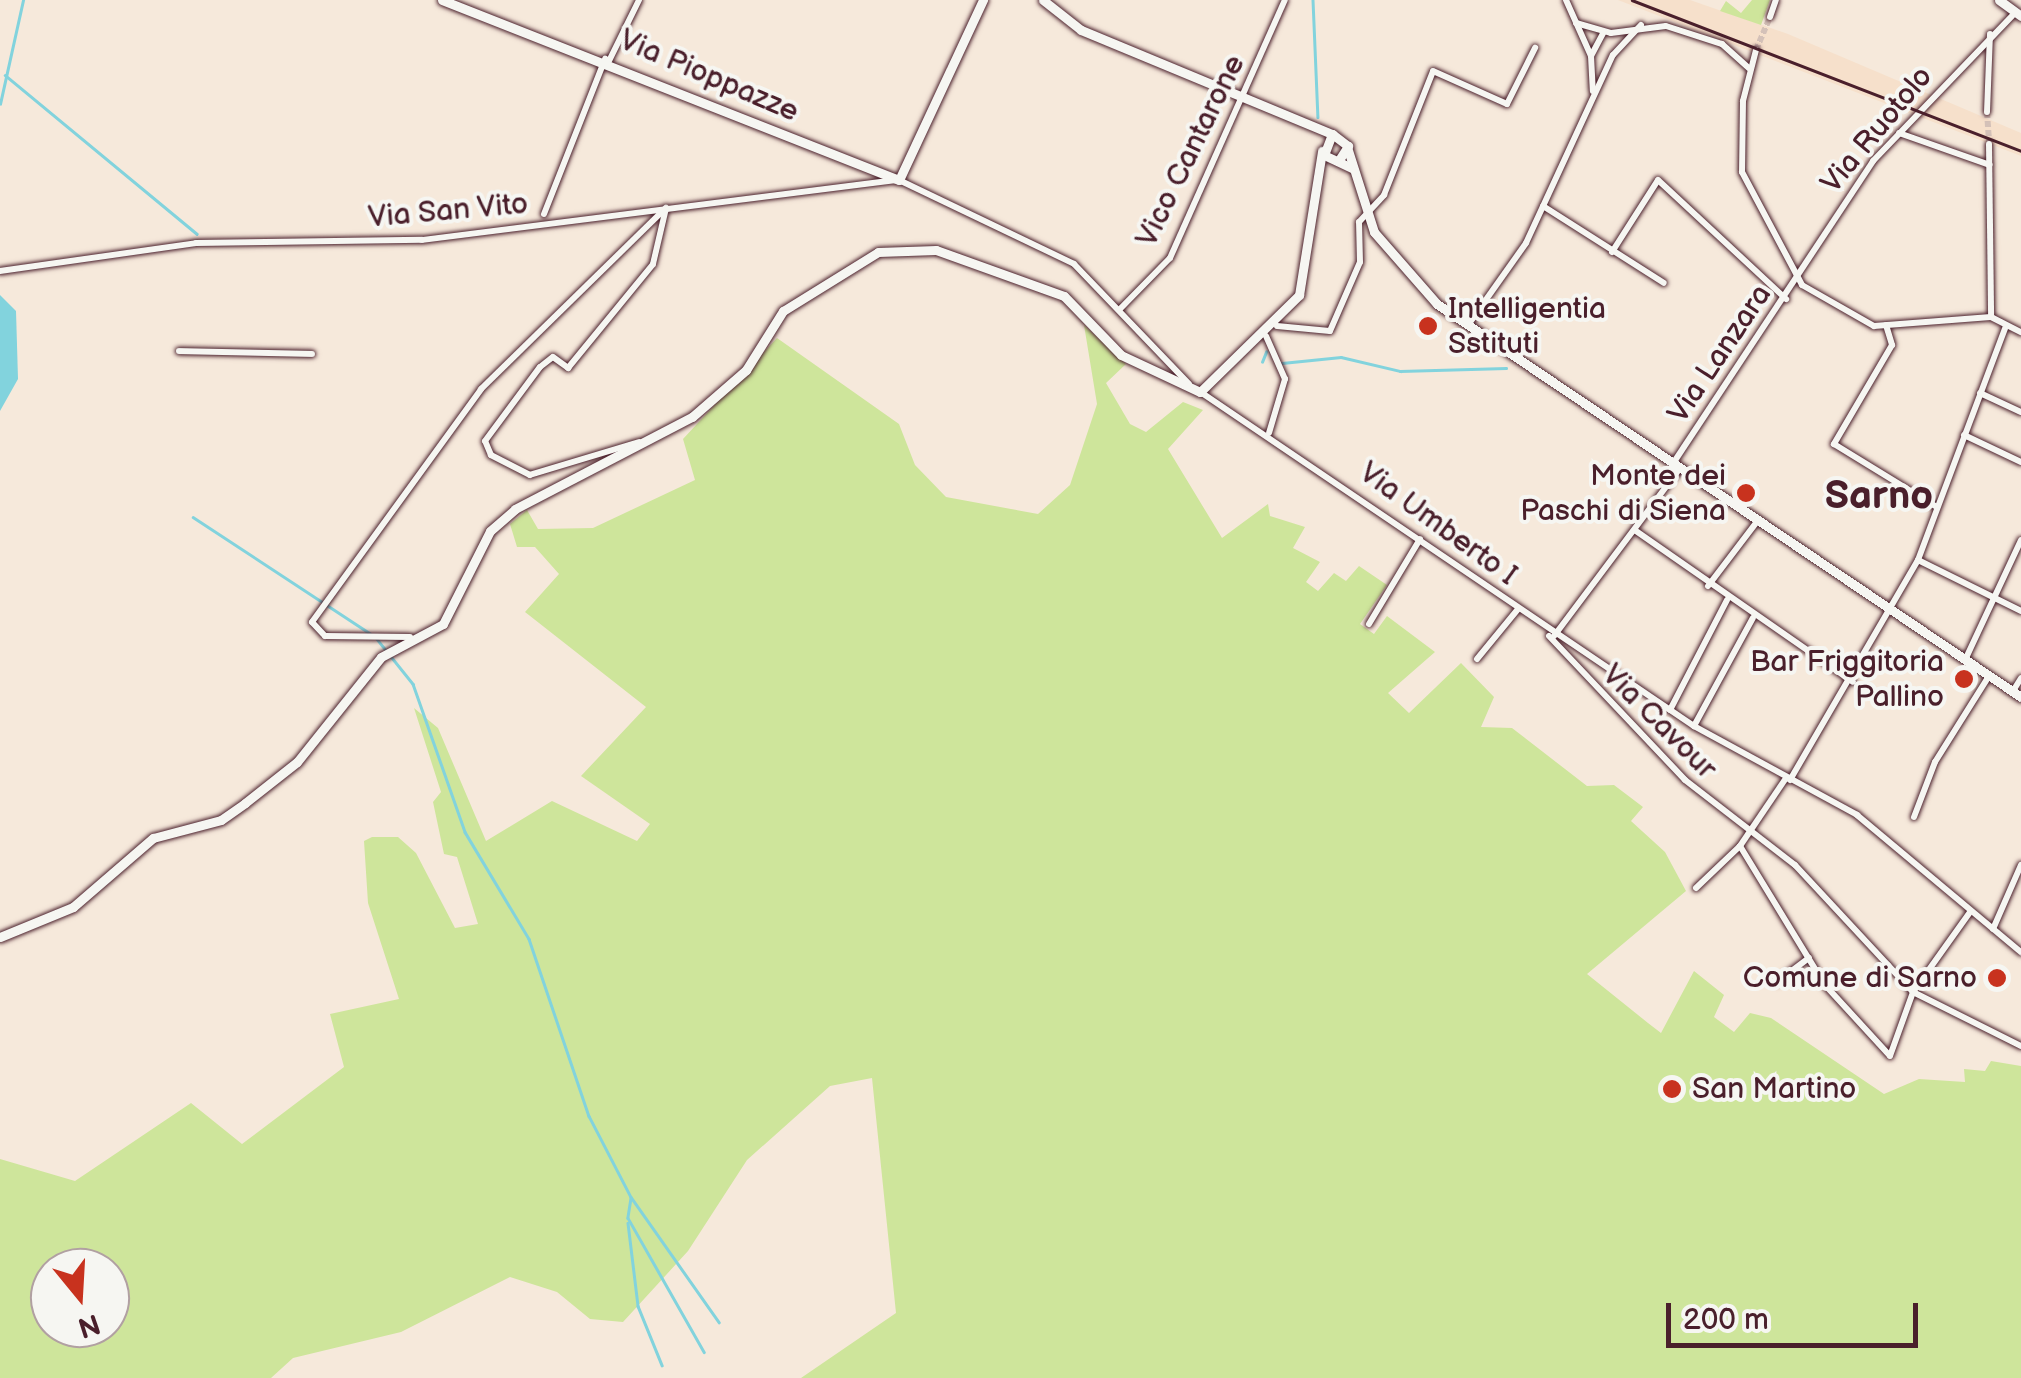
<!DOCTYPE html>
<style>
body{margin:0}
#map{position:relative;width:2021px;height:1378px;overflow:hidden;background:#f6e9db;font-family:"Balsamiq Sans",sans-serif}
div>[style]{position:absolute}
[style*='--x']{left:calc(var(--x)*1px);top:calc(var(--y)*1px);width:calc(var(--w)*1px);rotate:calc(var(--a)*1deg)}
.built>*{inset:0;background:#f6e0cb}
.green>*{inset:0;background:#cee59b}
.water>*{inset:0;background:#82d3dd}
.stream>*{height:2.5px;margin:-1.25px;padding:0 1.25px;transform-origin:1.25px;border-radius:1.25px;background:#82d3dd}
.street-tunnel>*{height:6px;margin-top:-3px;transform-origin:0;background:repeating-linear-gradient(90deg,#d4c1b8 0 6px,transparent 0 9px)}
.roads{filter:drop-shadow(0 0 2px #4a1f2b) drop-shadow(0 0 2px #4a1f2b)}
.street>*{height:6px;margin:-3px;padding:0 3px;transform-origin:3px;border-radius:3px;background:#f6f6f2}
.secondary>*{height:9px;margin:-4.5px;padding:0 4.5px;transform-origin:4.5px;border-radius:4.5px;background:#f6f6f2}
.rail>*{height:2.5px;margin:-1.25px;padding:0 1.25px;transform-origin:1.25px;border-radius:1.25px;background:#4a1f2b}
.dots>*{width:28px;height:28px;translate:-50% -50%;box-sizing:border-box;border:5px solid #f6f6f2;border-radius:50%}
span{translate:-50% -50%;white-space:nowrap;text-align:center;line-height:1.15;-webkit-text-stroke:8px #f6f6f2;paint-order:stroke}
.street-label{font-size:30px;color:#4a1f2b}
.poi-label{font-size:30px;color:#4a1f2b}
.left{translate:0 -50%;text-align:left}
.right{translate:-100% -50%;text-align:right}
.district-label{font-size:40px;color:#4a1f2b;font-weight:700}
.north{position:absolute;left:30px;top:1248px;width:100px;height:100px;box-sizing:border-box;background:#f6f6f2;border:2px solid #b1a0a2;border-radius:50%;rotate:162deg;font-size:28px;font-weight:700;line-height:40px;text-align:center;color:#4a1f2b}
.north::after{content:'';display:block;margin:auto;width:35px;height:45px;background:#c8321e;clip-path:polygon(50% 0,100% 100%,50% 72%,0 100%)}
.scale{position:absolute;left:1666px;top:1303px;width:252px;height:45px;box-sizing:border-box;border:5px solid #4a1f2b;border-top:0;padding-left:12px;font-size:30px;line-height:35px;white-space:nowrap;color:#4a1f2b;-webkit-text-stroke:8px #f6f6f2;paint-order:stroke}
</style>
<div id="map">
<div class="built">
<i style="clip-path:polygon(1618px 0,1690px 0,1788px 34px,2021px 133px,2021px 156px)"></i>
</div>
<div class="green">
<i style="clip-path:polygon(1752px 0,1770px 0,1761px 25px,1720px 11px,1726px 1px,1741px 13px)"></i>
<i style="clip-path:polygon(evenodd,1084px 325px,1126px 364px,1106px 383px,1130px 424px,1146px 432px,1183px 402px,1203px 410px,1168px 449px,1222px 538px,1268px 504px,1270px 516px,1305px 527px,1293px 548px,1320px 562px,1306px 582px,1318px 591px,1334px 573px,1346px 581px,1359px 566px,1387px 585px,1360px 624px,1374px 634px,1387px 616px,1435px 652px,1388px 693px,1409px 713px,1461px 663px,1494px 697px,1481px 727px,1512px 728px,1587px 786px,1614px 785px,1643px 807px,1631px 821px,1665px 852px,1686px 891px,1587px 974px,1648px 1023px,1661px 1033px,1694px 971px,1724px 995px,1714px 1017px,1734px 1032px,1750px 1013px,1771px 1018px,1884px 1094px,1919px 1079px,1965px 1082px,1964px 1069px,1985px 1071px,1991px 1061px,2021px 1066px,2021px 1378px,801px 1378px,896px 1313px,872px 1078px,830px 1086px,747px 1160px,688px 1251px,623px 1322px,590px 1319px,557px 1292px,510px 1277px,401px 1332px,293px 1358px,271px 1378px,0 1378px,0 1159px,75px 1181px,191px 1103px,242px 1144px,344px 1067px,330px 1014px,399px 999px,368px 903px,364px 841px,372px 837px,398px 837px,416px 853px,455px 928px,478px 924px,457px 857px,444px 854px,433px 802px,441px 792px,414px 708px,438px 728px,486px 841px,552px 801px,637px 841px,650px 824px,581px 776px,646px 707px,525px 612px,559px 574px,535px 547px,517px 547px,510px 524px,527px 510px,538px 529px,593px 528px,695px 480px,683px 439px,777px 338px,899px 424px,915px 465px,946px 497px,1038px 514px,1070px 485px,1097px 404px,1084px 325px,50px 1268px,110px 1268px,110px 1328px,50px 1328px,50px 1268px)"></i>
</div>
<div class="water">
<i style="clip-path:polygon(0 295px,16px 311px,18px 379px,0 411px)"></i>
</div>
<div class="stream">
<i style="--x:1313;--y:0;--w:117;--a:87.6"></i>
<i style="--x:5;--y:75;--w:249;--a:39.6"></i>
<i style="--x:0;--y:104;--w:107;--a:-77.5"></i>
<i style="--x:1262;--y:362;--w:11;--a:-68"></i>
<i style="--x:1282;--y:363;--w:59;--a:-5.8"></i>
<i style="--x:1341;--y:357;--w:61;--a:13.3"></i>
<i style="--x:1400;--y:371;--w:106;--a:-1.6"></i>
<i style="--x:193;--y:517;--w:213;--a:33.3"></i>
<i style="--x:377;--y:639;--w:58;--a:51.3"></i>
<i style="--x:413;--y:684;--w:157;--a:70.6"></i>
<i style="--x:465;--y:832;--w:125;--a:59.1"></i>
<i style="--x:529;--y:939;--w:187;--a:71.3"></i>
<i style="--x:589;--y:1116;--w:91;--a:62.6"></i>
<i style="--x:631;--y:1197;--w:153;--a:54.9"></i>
<i style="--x:631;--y:1198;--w:20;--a:99"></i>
<i style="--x:628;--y:1218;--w:154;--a:60.4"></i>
<i style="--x:628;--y:1223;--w:84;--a:83.1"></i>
<i style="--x:638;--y:1306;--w:64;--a:67.9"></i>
</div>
<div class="street-tunnel">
<i style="--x:1756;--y:50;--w:36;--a:-67"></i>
<i style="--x:1987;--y:112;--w:32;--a:86"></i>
</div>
<div class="roads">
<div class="street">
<i style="--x:1566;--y:0;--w:61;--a:65.9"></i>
<i style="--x:1591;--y:56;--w:35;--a:87"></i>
<i style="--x:1770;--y:17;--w:18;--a:-71"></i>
<i style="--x:1576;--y:23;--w:36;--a:16"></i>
<i style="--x:1611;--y:33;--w:55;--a:-7.3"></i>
<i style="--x:1666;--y:26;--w:59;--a:17.8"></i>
<i style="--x:1722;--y:44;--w:36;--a:42"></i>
<i style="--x:1756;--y:50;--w:53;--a:104.3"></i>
<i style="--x:1743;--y:101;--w:71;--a:90.8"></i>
<i style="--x:1742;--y:172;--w:128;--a:62"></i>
<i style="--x:1802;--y:285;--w:83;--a:29.7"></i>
<i style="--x:1874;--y:326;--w:117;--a:-4.4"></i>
<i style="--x:1991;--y:317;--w:34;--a:27"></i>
<i style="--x:1591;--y:56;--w:27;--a:-62"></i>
<i style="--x:609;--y:61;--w:68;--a:-63.8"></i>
<i style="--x:1987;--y:112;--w:78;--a:-87.8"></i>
<i style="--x:1899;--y:133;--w:96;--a:19.4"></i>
<i style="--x:1989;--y:144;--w:173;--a:89.3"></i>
<i style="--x:1543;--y:206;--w:143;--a:32.5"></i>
<i style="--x:544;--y:214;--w:167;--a:-68.5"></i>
<i style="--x:1612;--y:252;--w:85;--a:-57.4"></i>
<i style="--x:1658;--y:180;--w:175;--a:42.9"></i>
<i style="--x:0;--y:271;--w:198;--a:-8.1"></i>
<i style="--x:196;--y:243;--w:226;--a:-0.8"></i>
<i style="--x:422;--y:240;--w:481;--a:-7.2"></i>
<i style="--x:899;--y:180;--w:194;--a:25.6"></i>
<i style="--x:1074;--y:264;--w:166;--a:46.2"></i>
<i style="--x:1120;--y:309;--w:71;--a:-45.6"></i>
<i style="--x:1170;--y:258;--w:282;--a:-66"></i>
<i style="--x:1468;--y:325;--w:100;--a:-54.7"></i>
<i style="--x:1526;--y:243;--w:207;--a:-65.2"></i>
<i style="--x:1613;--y:55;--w:41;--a:-47"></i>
<i style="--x:1886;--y:325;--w:21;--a:73"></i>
<i style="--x:1892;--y:345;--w:115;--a:120.4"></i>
<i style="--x:1834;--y:444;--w:121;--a:31.5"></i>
<i style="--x:1277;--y:326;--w:53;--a:5.4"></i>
<i style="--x:1330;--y:331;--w:75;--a:-66.5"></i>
<i style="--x:1360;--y:262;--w:40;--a:-91.4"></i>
<i style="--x:1359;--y:222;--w:37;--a:-47"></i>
<i style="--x:1384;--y:195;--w:133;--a:-68.4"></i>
<i style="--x:1433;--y:71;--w:81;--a:24"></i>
<i style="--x:1507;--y:104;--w:63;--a:-63.4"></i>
<i style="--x:1266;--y:336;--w:47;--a:66.2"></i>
<i style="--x:1285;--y:379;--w:56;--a:106.5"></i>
<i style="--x:179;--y:351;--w:133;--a:1.3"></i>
<i style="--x:1199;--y:391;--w:598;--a:34.09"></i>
<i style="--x:1694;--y:726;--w:186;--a:28.6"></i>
<i style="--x:1857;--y:815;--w:214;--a:39.9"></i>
<i style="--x:1980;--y:393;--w:45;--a:24.9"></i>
<i style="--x:1964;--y:435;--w:63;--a:25.3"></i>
<i style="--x:639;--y:442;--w:114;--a:163.2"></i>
<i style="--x:530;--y:475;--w:44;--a:-152.9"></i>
<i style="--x:491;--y:455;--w:15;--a:-113"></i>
<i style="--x:485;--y:441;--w:92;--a:-53.4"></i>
<i style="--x:540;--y:367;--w:16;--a:-38"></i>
<i style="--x:553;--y:357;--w:19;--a:36"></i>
<i style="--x:568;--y:368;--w:134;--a:-50.7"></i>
<i style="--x:653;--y:264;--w:57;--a:-76.9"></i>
<i style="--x:1674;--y:462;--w:361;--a:-56.5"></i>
<i style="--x:1873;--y:161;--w:201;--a:-46.2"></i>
<i style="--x:1636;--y:531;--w:264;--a:34.8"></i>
<i style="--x:1918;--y:560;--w:115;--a:26.3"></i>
<i style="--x:1708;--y:586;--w:84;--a:-52.7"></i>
<i style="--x:1369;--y:624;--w:99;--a:-59"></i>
<i style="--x:1549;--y:636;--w:198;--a:46.6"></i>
<i style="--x:1685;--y:780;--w:139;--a:37.7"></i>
<i style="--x:1795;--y:865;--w:173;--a:47.1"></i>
<i style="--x:1913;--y:992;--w:121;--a:26.6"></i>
<i style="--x:1554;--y:636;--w:211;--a:-53.1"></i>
<i style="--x:410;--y:637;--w:85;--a:-179.3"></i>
<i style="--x:325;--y:636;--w:19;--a:-133"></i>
<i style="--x:312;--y:622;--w:288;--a:-54"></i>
<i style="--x:481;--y:389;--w:259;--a:-44.4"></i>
<i style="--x:1966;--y:658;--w:130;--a:-65"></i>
<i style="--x:1477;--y:659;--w:65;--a:-50.6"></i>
<i style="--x:2013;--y:691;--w:15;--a:-58"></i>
<i style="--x:1670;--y:710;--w:124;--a:-62.6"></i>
<i style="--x:1694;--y:726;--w:123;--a:-61.4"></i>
<i style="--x:1790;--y:780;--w:255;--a:-59.8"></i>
<i style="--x:1918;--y:560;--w:248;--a:-69.4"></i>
<i style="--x:1914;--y:817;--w:59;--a:-69.1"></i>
<i style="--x:1935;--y:762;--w:102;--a:-57.9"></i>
<i style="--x:1740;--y:846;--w:163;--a:58.6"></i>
<i style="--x:1825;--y:985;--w:96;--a:47.5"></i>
<i style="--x:1890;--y:1056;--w:68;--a:-70.2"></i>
<i style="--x:1913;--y:992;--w:98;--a:-54.5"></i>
<i style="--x:1696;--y:888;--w:61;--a:-43.7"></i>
<i style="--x:1740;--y:846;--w:82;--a:-55.9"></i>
<i style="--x:1993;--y:929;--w:70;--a:-66.4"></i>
<i style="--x:1777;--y:982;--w:40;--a:-37"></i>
</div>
<div class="secondary">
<i style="--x:442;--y:0;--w:491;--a:21.5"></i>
<i style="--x:899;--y:180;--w:199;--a:-65"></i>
<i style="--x:1043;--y:0;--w:48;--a:38.3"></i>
<i style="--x:1081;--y:30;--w:272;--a:22.5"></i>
<i style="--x:1999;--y:0;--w:27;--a:36"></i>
<i style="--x:1348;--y:150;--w:86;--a:72.4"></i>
<i style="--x:1374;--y:232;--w:96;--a:48.8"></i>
<i style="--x:1437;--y:304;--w:704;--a:33.94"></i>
<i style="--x:1339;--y:160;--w:17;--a:-57"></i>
<i style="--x:1348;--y:146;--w:20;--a:-143"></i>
<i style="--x:1332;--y:134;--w:22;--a:111"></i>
<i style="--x:1324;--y:155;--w:31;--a:25"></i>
<i style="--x:0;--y:937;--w:79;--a:-22.3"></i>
<i style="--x:73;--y:907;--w:106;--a:-40.8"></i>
<i style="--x:153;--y:838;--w:70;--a:-14.8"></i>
<i style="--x:221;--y:820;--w:29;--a:-35"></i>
<i style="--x:245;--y:803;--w:66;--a:-38.3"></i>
<i style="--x:297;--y:762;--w:134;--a:-51.3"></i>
<i style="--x:381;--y:657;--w:70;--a:-28"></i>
<i style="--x:443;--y:624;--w:104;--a:-63.2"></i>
<i style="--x:490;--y:531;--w:33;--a:-41"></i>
<i style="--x:515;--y:509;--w:199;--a:-27.5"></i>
<i style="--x:692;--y:417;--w:72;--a:-41"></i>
<i style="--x:746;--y:370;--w:70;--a:-57.9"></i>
<i style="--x:783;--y:311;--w:112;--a:-31.8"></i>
<i style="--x:878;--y:252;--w:58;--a:-2"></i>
<i style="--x:936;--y:250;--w:136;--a:19.8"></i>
<i style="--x:1064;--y:296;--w:82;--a:46"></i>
<i style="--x:1121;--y:355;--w:87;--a:25.1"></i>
<i style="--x:1200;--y:392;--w:139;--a:-44.4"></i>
<i style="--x:1299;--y:295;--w:146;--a:-80.9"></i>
</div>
</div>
<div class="rail">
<i style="--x:1632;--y:0;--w:417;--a:21.2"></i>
</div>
<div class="dots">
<i style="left:1428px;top:326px;background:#c8321e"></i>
<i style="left:1746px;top:493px;background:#c8321e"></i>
<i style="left:1964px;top:679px;background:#c8321e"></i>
<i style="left:1997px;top:978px;background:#c8321e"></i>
<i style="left:1672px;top:1089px;background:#c8321e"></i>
</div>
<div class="street-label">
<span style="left:709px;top:76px;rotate:23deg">Via Pioppazze</span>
<span style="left:1877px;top:130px;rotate:-50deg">Via Ruotolo</span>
<span style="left:1191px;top:151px;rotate:-64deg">Vico Cantarone</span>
<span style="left:448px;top:211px;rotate:-5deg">Via San Vito</span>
<span style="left:1720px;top:354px;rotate:-56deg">Via Lanzara</span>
<span style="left:1438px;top:524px;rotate:36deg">Via Umberto I</span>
<span style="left:1659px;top:722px;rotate:45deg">Via Cavour</span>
</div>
<div class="poi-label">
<span class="left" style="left:1448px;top:326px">Intelligentia<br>Sstituti</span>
<span class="right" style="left:1726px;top:493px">Monte dei<br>Paschi di Siena</span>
<span class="right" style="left:1944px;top:679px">Bar Friggitoria<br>Pallino</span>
<span class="right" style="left:1977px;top:978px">Comune di Sarno</span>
<span class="left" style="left:1692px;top:1089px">San Martino</span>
</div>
<div class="district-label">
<span style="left:1879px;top:496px">Sarno</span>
</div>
<div class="north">N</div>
<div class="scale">200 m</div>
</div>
